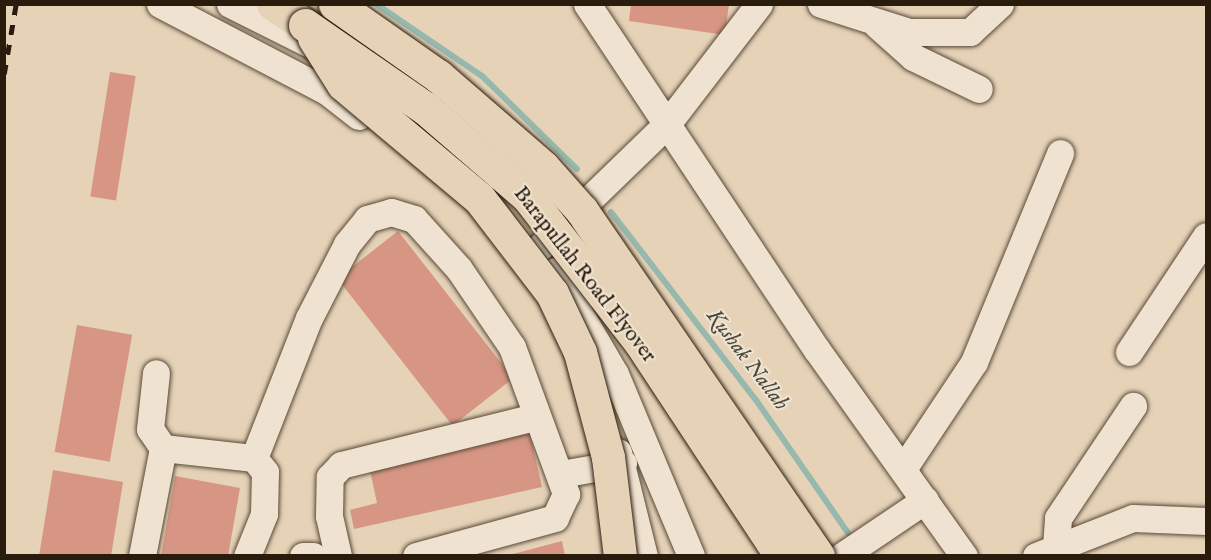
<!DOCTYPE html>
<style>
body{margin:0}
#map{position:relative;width:1211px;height:560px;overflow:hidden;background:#e6d2b7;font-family:"IM FELL English",serif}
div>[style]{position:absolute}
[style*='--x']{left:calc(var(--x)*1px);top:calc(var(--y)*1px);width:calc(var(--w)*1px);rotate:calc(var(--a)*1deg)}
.stream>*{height:6px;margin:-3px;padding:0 3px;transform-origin:3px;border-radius:3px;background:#96b8ad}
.building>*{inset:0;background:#d79684;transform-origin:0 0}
.roads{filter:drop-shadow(0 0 2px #584a38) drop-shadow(0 0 2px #584a38)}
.minor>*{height:27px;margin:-13.5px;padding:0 13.5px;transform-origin:13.5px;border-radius:13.5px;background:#efe2d0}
.highway>*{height:33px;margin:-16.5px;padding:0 16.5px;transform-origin:16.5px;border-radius:16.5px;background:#e6d2b7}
.rail>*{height:4.5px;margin-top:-2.25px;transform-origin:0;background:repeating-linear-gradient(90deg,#291c0d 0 10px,transparent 0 20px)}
.bridges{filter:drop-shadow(0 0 2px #291c0d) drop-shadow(0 0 2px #291c0d)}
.highway-bridge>*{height:33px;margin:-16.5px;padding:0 16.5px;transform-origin:16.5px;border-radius:16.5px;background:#e6d2b7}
span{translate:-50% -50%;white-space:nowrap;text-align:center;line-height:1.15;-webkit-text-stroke:4.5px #efe2d0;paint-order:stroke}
.street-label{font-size:21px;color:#291c0d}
.water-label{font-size:22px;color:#4a4b3d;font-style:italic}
.frame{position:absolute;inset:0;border:6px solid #291c0d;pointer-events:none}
</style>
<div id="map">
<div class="stream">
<i style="--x:376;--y:4;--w:128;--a:34.2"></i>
<i style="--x:482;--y:76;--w:133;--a:44.4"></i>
<i style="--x:611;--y:212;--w:237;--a:52.4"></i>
<i style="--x:756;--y:400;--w:162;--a:55.3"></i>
</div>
<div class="building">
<i style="clip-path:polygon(631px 4px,729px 4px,725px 35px,629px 21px)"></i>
<i style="left:110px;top:72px;width:26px;height:126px;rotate:9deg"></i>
<i style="left:398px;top:231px;width:187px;height:77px;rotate:52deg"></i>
<i style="left:77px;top:325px;width:56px;height:129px;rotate:10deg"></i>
<i style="clip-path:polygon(529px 430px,542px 487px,354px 529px,350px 510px,377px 503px,369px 466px)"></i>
<i style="clip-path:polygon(53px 470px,123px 482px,111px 556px,39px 556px)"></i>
<i style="clip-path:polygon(175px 476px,240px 488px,228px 556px,161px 556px)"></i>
<i style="clip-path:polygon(562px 541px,565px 556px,510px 556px,509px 555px)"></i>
</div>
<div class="roads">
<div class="minor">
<i style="--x:160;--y:4;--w:190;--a:27.6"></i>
<i style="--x:328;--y:92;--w:39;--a:38"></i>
<i style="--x:230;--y:4;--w:101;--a:26.6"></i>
<i style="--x:587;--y:4;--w:415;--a:56.4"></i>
<i style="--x:817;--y:350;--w:253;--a:54.5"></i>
<i style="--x:821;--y:4;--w:92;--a:17.7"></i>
<i style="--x:909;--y:32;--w:61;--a:0"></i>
<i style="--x:970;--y:32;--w:41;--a:-43"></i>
<i style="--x:877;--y:25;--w:48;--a:41.6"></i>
<i style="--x:913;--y:57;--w:73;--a:25.9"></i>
<i style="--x:538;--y:249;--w:180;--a:-44.1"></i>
<i style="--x:667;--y:124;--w:151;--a:-52.5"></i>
<i style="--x:555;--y:271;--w:119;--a:59.8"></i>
<i style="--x:615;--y:374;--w:197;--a:67.3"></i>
<i style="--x:1129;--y:352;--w:139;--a:-56.4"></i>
<i style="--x:163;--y:448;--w:92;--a:6.3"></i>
<i style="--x:254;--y:458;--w:18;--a:52"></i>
<i style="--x:265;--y:472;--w:42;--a:91.4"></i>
<i style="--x:264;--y:514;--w:45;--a:112"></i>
<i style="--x:618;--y:452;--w:107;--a:76"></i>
<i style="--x:254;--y:458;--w:150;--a:-68.6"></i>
<i style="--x:309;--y:318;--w:83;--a:-62.8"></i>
<i style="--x:347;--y:244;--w:32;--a:-51"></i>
<i style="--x:367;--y:219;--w:25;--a:-16"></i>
<i style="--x:391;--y:212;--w:24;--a:17"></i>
<i style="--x:414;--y:219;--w:67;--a:48"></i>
<i style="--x:459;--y:269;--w:94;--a:55.8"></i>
<i style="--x:512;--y:347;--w:157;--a:69.8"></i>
<i style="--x:566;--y:494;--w:26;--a:115"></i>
<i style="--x:555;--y:518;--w:144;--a:164.7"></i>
<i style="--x:903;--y:469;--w:128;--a:-56.4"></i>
<i style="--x:974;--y:362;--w:226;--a:-67.6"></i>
<i style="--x:561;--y:474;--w:63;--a:-10.1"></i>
<i style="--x:1056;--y:547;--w:29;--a:-86"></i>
<i style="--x:1058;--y:518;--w:135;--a:-56.2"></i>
<i style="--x:142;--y:556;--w:110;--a:-79"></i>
<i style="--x:163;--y:448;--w:23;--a:-124"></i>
<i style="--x:150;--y:429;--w:56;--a:-83.9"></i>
<i style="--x:303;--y:556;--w:10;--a:0"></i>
<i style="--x:338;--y:556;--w:41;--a:-102.7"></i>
<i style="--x:329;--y:516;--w:39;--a:-89"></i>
<i style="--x:330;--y:477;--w:16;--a:-47"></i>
<i style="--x:341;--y:465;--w:200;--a:-13.9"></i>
<i style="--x:842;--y:556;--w:100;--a:-34"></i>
<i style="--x:1036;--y:556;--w:104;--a:-21.4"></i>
<i style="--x:1133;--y:518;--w:73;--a:2.4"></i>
</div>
<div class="highway">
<i style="--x:273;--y:4;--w:38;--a:33"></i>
</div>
</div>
<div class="rail">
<i style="--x:4;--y:74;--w:71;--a:-80.3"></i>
</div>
<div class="bridges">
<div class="highway-bridge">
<i style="--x:335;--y:4;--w:126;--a:35"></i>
<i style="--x:438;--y:76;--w:139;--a:40.9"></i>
<i style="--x:543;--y:167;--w:59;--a:48.4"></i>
<i style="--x:582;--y:211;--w:418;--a:55.6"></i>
<i style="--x:305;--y:25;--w:146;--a:34.7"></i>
<i style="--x:425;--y:108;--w:136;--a:40.8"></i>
<i style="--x:528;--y:197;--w:183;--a:52.3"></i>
<i style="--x:640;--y:342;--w:256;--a:56.6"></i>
<i style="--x:314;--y:38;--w:54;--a:57.8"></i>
<i style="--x:343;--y:84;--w:177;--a:40"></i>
<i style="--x:479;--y:198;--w:120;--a:52.5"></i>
<i style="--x:552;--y:293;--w:65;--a:64.6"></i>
<i style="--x:580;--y:352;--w:109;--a:75.1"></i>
<i style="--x:608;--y:457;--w:100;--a:83.1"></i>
</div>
</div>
<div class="street-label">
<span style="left:584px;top:275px;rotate:52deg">Barapullah Road Flyover</span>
</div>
<div class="water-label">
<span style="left:747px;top:360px;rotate:53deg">Kushak Nallah</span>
</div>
<div class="frame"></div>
</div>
